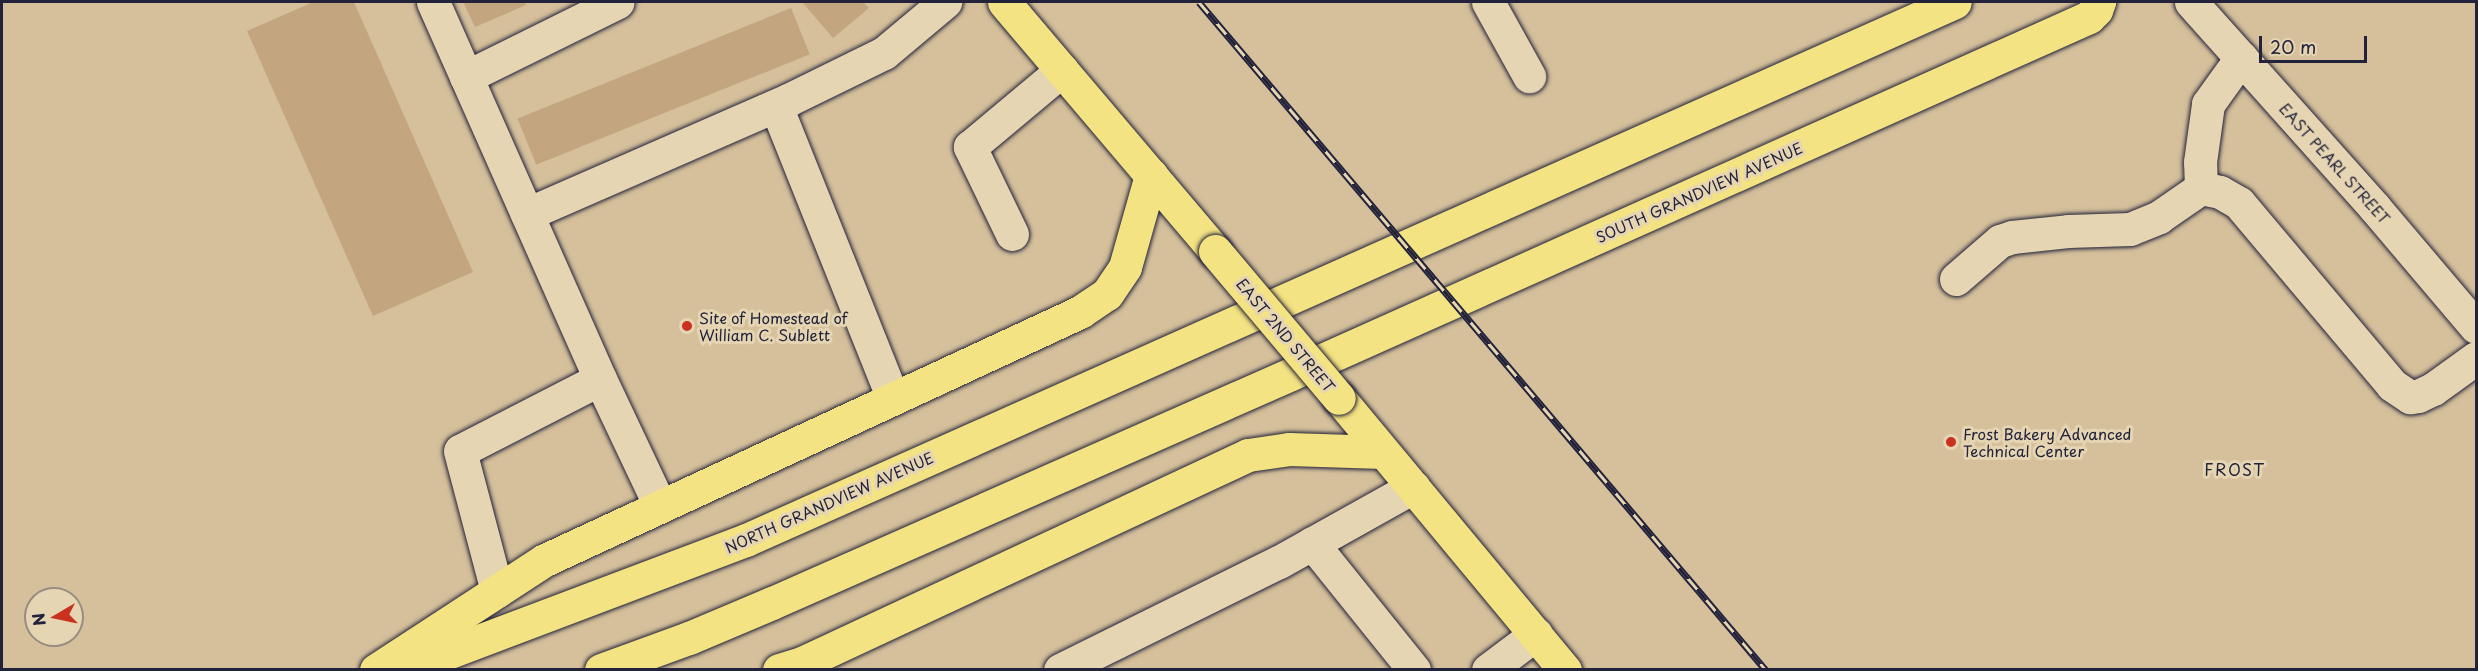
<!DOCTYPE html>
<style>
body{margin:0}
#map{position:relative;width:2478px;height:671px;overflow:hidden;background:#e3cfaa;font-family:"Playpen Sans",sans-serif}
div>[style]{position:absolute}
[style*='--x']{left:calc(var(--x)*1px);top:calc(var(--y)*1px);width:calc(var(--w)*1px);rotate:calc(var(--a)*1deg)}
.built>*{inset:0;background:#d5c09b}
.building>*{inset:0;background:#c3a680;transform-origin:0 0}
.roads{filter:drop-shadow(0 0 2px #22223b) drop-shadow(0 0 2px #22223b)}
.minor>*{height:33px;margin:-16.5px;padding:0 16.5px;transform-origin:16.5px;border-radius:16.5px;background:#e6d5b2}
.major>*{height:33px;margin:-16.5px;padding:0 16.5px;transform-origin:16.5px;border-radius:16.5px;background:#f4e382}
.rail>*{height:7px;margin-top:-3.5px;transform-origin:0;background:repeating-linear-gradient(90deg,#e6d5b2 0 14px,#22223b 0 28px);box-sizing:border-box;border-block:2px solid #22223b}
.bridges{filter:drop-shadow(0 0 2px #22223b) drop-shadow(0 0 2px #22223b)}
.major-bridge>*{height:33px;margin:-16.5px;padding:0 16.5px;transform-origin:16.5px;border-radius:16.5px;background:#f4e382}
.dots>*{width:16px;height:16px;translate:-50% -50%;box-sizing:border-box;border:3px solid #e6d5b2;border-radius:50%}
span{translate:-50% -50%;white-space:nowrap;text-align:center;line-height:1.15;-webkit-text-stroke:6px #e6d5b2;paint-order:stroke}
.street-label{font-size:15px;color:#22223b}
.poi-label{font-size:15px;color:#22223b}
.left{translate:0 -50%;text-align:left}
.neighbourhood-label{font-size:16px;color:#22223b;letter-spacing:1.5px}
.frame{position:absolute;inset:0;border:3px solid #22223b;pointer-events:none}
.north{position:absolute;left:24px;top:587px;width:60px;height:60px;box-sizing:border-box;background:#e6d5b2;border:2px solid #988d82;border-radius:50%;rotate:261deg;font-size:16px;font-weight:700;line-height:24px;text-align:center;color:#22223b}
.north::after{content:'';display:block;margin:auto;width:21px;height:27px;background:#c8321e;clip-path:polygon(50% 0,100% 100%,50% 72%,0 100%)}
.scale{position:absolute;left:2259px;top:36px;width:108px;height:27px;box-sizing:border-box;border:3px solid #22223b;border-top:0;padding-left:8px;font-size:18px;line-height:21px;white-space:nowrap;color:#22223b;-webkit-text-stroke:4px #e6d5b2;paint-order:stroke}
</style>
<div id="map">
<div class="built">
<i style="clip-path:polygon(evenodd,2px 2px,2476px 2px,2476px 669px,2px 669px,2px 2px,36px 599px,72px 599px,72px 635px,36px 635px,36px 599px)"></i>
</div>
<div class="building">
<i style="clip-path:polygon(313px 2px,354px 2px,473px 272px,373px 316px,247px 31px)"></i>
<i style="clip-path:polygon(463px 2px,525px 2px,526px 5px,475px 27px)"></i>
<i style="clip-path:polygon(802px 2px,863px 2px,869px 8px,833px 38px)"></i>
<i style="left:791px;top:8px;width:50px;height:295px;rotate:68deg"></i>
</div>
<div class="roads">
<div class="minor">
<i style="--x:433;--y:2;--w:412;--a:66.1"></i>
<i style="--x:600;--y:379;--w:157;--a:152.8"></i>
<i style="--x:460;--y:451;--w:145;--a:75.2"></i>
<i style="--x:1488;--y:2;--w:85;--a:61"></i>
<i style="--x:2191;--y:2;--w:276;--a:48.2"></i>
<i style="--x:2375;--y:208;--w:156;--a:49.7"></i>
<i style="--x:466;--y:77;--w:169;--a:-26.3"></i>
<i style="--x:776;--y:106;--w:315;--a:68.2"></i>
<i style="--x:2201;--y:188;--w:26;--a:-92"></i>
<i style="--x:2200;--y:162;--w:59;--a:-82.1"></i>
<i style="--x:2208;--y:104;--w:57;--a:-54.3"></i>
<i style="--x:527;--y:214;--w:285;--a:-23.6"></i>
<i style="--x:788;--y:100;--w:107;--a:-26.1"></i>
<i style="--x:884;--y:53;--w:80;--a:-39.9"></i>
<i style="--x:1012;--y:234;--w:97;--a:-115.8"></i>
<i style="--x:970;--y:147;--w:120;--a:-39.9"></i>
<i style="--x:1956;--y:279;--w:58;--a:-40.8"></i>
<i style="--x:2000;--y:241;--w:13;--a:-18"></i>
<i style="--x:2012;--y:237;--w:56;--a:-6.1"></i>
<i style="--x:2068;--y:231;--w:62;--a:-1.8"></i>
<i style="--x:2130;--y:229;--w:31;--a:-22"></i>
<i style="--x:2159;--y:217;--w:51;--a:-34.6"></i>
<i style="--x:2201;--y:188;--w:19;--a:12"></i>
<i style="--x:2220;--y:192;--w:22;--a:30"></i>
<i style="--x:2239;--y:203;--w:238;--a:49.9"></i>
<i style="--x:2392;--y:385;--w:22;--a:34"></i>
<i style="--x:2410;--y:397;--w:8;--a:-7"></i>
<i style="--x:2418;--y:396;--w:17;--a:-25"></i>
<i style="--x:2433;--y:389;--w:53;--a:-35.8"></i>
<i style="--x:600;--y:379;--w:140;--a:64.7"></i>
<i style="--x:1312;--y:543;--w:163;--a:51.2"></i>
<i style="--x:1060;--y:670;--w:244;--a:-26.3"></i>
<i style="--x:1279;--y:562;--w:154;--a:-29.2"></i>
<i style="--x:1488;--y:670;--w:60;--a:-36.9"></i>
</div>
<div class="major">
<i style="--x:1004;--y:2;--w:326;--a:49.7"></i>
<i style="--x:1339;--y:398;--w:354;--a:50.3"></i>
<i style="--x:376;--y:670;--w:202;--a:-33.1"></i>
<i style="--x:545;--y:560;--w:590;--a:-24.87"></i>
<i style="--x:1080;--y:312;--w:32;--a:-34"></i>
<i style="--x:1107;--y:294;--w:32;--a:-56"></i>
<i style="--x:1125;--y:267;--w:96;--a:-74.2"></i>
<i style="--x:402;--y:670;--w:368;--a:-20.7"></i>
<i style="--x:746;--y:540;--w:1323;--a:-23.99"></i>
<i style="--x:601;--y:670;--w:94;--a:-20"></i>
<i style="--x:689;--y:638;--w:90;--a:-22.9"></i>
<i style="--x:772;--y:603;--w:567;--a:-23.81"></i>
<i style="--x:1291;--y:374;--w:874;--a:-24.1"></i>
<i style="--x:2089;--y:17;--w:10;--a:-45"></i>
<i style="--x:2096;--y:10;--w:9;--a:-69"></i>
<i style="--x:779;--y:670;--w:24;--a:-17"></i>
<i style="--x:802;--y:663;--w:492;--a:-25"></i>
<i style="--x:1248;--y:455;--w:41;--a:-8.3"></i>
<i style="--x:1289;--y:449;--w:94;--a:1.8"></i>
</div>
</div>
<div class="rail">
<i style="--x:1199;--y:2;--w:876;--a:49.68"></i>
</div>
<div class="bridges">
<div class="major-bridge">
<i style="--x:1215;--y:251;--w:192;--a:49.9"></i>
</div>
</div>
<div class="dots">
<i style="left:687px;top:326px;background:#c8321e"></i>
<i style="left:1951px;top:442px;background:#c8321e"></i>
</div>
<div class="street-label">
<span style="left:2335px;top:163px;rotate:48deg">EAST PEARL STREET</span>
<span style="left:1699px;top:192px;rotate:-24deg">SOUTH GRANDVIEW AVENUE</span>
<span style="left:1286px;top:335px;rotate:50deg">EAST 2ND STREET</span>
<span style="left:829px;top:502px;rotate:-24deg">NORTH GRANDVIEW AVENUE</span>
</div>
<div class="poi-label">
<span class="left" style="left:699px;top:326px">Site of Homestead of<br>William C. Sublett</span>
<span class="left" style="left:1963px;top:442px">Frost Bakery Advanced<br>Technical Center</span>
</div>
<div class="neighbourhood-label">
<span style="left:2235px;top:469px">FROST</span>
</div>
<div class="frame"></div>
<div class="north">N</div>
<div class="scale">20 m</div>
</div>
